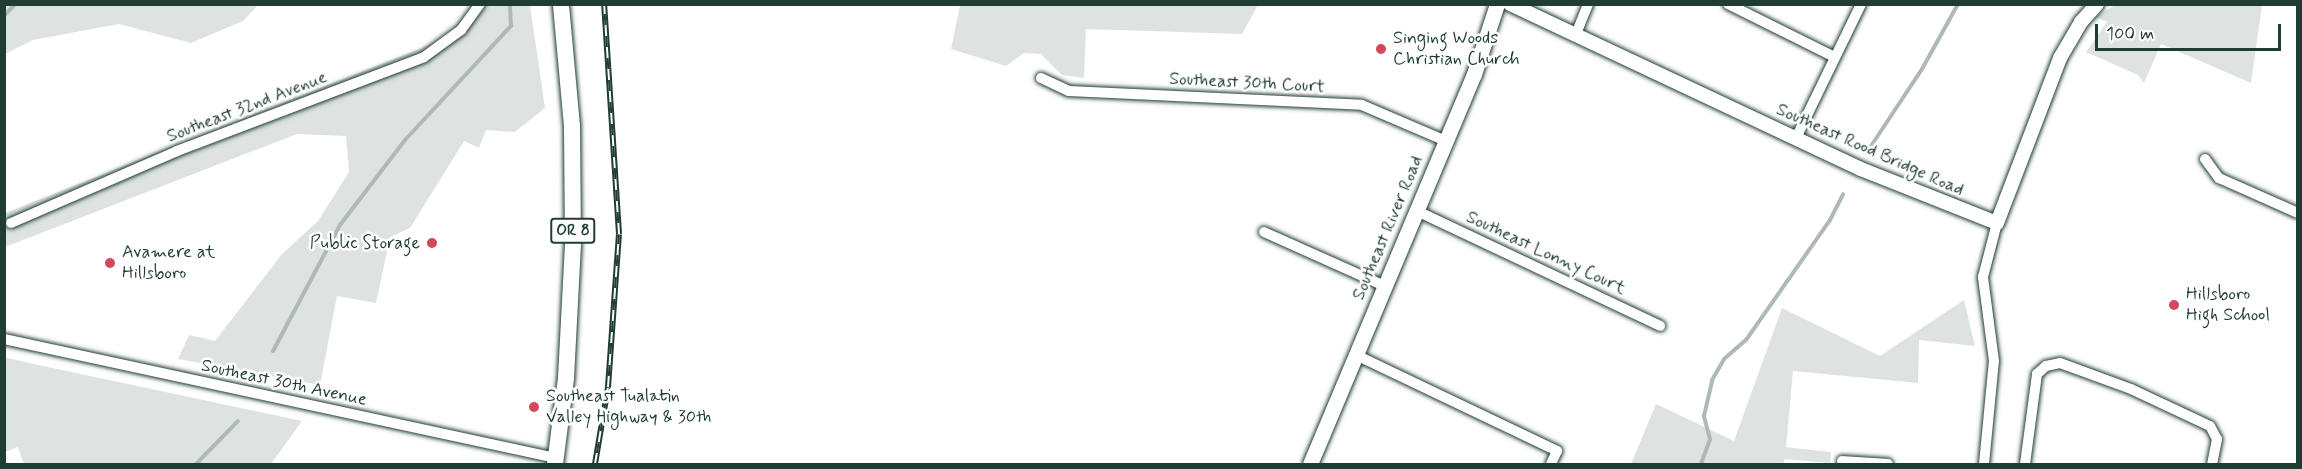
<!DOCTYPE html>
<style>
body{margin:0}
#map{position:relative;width:2302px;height:469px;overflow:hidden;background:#fff;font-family:Mynerve,sans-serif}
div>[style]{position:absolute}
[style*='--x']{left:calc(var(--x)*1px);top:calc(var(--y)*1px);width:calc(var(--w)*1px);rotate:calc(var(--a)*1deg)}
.green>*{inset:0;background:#dee3e2}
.stream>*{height:4px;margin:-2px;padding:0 2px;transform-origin:2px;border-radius:2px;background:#afbab7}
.roads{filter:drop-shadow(0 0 2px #1f3d34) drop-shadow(0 0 2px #1f3d34)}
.minor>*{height:10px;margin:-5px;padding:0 5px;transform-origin:5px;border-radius:5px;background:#fff}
.tertiary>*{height:14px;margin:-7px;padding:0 7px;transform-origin:7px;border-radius:7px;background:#fff}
.secondary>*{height:15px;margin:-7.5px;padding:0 7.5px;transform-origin:7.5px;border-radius:7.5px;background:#fff}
.primary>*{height:16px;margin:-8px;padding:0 8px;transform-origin:8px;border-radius:8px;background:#fff}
.rail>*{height:6px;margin-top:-3px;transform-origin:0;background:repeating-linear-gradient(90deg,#fff 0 11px,#1f3d34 0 22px);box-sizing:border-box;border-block:2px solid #1f3d34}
.dots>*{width:16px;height:16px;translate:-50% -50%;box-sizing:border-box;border:3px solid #fff;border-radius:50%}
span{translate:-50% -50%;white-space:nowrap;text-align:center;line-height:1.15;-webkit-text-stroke:5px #fff;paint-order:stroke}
.shield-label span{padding:2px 4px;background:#fff;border:2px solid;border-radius:4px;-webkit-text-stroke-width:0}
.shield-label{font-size:16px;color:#1f3d34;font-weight:700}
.poi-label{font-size:18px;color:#1f3d34}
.left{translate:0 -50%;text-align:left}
.right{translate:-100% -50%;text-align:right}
.street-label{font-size:18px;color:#1f3d34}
.frame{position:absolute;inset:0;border:6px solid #1f3d34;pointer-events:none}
.scale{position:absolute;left:2095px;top:24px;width:186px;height:27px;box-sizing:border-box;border:3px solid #1f3d34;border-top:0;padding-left:8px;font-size:18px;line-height:21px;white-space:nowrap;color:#1f3d34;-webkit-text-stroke:4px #fff;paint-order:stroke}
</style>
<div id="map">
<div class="green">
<i style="clip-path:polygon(5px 4px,258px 4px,258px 5px,243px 21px,191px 43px,119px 24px,33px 40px,5px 54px)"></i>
<i style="clip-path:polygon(475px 5px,530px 5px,545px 108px,515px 132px,486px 130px,479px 148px,464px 141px,410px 228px,390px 237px,376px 303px,337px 296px,320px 385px,178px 359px,189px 335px,215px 341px,282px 254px,318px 221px,349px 172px,346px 136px,297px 134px,5px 247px,5px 213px,449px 37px)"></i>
<i style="clip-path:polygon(960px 5px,960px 4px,1258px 5px,1242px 34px,1086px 29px,1084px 78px,1062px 75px,1041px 54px,1024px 53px,1006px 66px,951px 49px)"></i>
<i style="clip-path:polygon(2115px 5px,2262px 5px,2251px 83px,2161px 44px,2144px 83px,2138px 75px,2086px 52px,2107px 22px,2096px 17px)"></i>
<i style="clip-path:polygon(1964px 300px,1975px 346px,1919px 340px,1918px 383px,1793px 371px,1786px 447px,1831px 452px,1830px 463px,1785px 459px,1783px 464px,1631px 464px,1656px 404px,1734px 441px,1782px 308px,1880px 356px)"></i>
<i style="clip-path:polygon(4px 357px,34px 364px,302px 421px,271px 464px,24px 464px,18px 447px,5px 452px)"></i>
</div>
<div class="stream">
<i style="--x:4;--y:16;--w:16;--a:-47"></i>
<i style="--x:1871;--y:146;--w:92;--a:-56.5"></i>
<i style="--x:1922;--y:69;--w:74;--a:-61"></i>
<i style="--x:273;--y:351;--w:143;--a:-62"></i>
<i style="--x:340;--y:225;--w:107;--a:-52.6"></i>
<i style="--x:405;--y:140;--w:156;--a:-47.1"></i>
<i style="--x:511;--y:26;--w:22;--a:-93"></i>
<i style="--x:196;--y:464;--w:60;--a:-45.7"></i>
<i style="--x:1701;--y:464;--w:27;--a:-70"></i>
<i style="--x:1710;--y:439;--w:24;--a:-105"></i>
<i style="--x:1704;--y:416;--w:37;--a:-77"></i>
<i style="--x:1712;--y:380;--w:24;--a:-60"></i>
<i style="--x:1724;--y:359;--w:29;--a:-41"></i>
<i style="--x:1746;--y:340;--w:146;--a:-55"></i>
<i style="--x:1830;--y:220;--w:29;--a:-63"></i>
</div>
<div class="roads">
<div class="minor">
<i style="--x:1728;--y:4;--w:119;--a:26.4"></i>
<i style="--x:1576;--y:34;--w:32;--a:-68"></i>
<i style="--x:1041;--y:78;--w:31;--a:25"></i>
<i style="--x:1069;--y:91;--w:293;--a:2.7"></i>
<i style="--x:1362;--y:105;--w:91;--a:23.2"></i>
<i style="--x:1796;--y:138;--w:149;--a:-64.1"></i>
<i style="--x:2205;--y:159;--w:24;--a:54"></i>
<i style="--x:2219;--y:178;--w:86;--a:23.9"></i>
<i style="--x:1417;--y:211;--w:269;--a:25.3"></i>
<i style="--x:11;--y:223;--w:181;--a:-23.4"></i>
<i style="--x:177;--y:151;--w:264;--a:-20.8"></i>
<i style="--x:424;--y:57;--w:46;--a:-36.1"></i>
<i style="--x:461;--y:30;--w:32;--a:-54"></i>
<i style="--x:1264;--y:232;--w:133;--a:24.1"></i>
<i style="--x:4;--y:339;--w:565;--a:12.17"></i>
<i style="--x:1356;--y:355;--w:223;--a:25.5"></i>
<i style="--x:1557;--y:451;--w:14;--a:115"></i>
<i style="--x:1842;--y:461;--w:46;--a:3.7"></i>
<i style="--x:1984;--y:464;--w:103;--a:-84.5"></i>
<i style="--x:1994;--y:361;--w:85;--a:-97.5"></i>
<i style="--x:1983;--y:277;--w:56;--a:-75.5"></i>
<i style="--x:2025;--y:464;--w:91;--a:-82.4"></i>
<i style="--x:2037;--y:374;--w:12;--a:-42"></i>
<i style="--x:2046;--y:366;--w:14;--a:-12"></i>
<i style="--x:2060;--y:363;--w:76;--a:20.1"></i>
<i style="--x:2131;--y:389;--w:87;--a:25.1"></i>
<i style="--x:2210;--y:426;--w:15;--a:62"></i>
<i style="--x:2217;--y:439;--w:25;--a:101"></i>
</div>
<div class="tertiary">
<i style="--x:1510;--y:4;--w:388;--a:25.2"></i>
<i style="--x:1861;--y:169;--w:146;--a:21.7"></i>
<i style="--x:1997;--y:223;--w:177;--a:-69.1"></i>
<i style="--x:2060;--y:58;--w:42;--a:-59.7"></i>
<i style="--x:2081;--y:22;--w:24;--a:-48"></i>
</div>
<div class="secondary">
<i style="--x:1310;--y:464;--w:423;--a:-67.2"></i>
<i style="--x:1474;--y:74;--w:74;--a:-71.8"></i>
</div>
<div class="primary">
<i style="--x:555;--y:464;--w:87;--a:-82.7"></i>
<i style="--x:566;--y:378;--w:135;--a:-87"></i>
<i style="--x:573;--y:243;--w:117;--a:-90.5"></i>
<i style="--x:572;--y:126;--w:122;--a:-95.2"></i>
</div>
</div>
<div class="rail">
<i style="--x:595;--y:464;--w:78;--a:-80.4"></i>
<i style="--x:608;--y:387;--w:153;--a:-85.9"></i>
<i style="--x:619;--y:234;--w:230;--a:-93.7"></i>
</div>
<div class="dots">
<i style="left:1381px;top:49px;background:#d1495b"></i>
<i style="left:432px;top:243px;background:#d1495b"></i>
<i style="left:110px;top:263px;background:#d1495b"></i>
<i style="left:2174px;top:305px;background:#d1495b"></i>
<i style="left:534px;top:407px;background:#d1495b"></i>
</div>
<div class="shield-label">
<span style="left:573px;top:231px">OR 8</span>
</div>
<div class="poi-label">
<span class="left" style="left:1393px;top:49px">Singing Woods<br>Christian Church</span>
<span class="right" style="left:420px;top:243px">Public Storage</span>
<span class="left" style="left:122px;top:263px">Avamere at<br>Hillsboro</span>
<span class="left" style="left:2186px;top:305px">Hillsboro<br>High School</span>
<span class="left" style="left:546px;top:407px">Southeast Tualatin<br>Valley Highway &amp; 30th</span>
</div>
<div class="street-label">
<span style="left:1247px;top:83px;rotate:3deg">Southeast 30th Court</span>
<span style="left:247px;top:107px;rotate:-21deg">Southeast 32nd Avenue</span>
<span style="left:1870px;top:150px;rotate:24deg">Southeast Rood Bridge Road</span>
<span style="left:1388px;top:228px;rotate:-67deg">Southeast River Road</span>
<span style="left:1546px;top:253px;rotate:25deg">Southeast Lonny Court</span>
<span style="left:284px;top:383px;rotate:12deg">Southeast 30th Avenue</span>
</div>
<div class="frame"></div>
<div class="scale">100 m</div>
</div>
